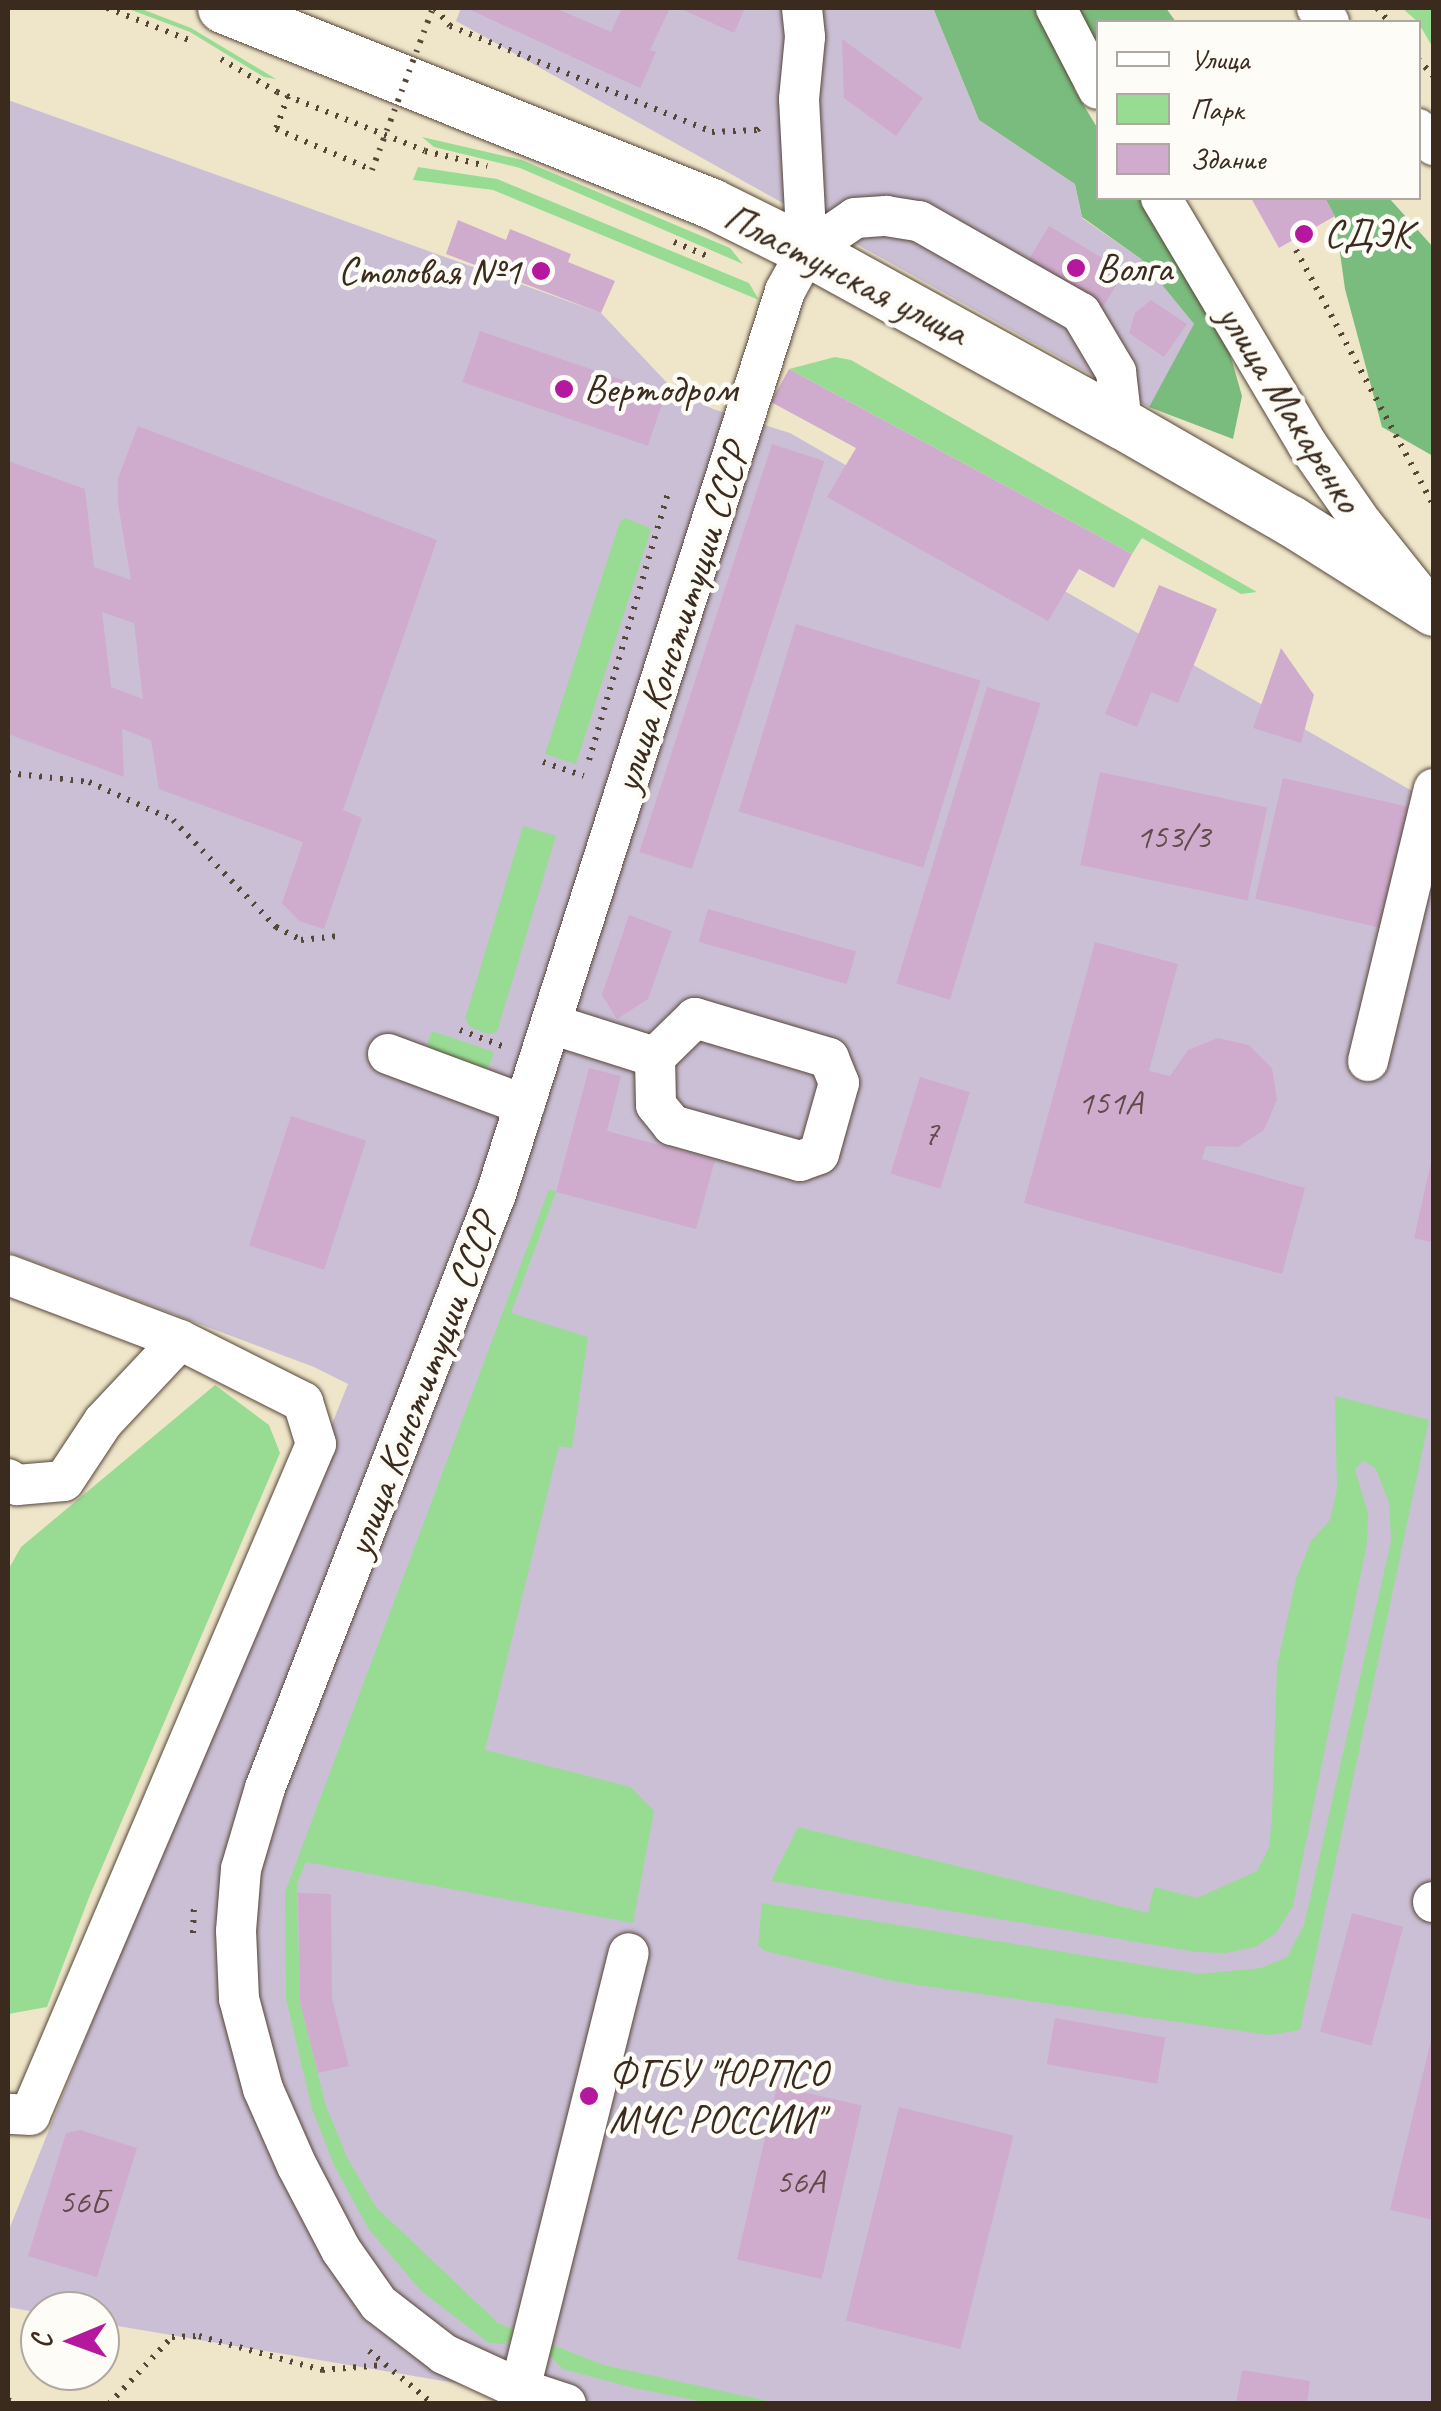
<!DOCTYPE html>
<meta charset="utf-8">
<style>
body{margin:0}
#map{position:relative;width:1441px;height:2411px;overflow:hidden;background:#efe6ca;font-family:Caveat,sans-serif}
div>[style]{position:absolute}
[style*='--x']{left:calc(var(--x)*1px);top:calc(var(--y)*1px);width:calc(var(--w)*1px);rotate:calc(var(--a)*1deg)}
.industrial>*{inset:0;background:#cbbfd5}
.green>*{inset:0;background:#98dc94}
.forest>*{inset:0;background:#7abc7e}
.building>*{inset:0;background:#cfacce;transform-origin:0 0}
.path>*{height:6px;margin-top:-3px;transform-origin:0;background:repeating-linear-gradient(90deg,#564638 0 2.5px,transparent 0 10.5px)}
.roads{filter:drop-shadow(0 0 2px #564638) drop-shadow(0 0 2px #564638)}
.minor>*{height:40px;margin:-20px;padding:0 20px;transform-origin:20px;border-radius:20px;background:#fff}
.major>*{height:50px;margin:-25px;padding:0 25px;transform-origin:25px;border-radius:25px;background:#fff}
.path-bridge>*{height:6px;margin-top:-3px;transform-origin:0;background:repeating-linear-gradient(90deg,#564638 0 2.5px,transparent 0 10.5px)}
.dots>*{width:28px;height:28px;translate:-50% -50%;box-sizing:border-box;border:5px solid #fdfcf7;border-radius:50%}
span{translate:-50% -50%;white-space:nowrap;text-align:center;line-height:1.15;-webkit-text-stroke:9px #fdfcf7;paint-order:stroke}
.number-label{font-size:35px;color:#604a4a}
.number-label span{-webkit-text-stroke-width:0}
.poi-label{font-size:40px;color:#3b2a1e}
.left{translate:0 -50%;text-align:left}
.right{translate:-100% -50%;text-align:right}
.street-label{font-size:40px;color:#3b2a1e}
.frame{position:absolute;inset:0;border:10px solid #3b2a1e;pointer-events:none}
.legend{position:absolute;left:1096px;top:20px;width:325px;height:180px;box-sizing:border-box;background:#fdfcf7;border:2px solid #afa8a0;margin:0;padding:12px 18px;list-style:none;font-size:30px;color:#3b2a1e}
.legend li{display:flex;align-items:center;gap:20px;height:50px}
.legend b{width:50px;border:2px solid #afa8a0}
.north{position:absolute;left:20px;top:2291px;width:100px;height:100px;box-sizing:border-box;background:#fdfcf7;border:2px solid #afa8a0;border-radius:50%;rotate:269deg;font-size:28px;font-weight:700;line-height:40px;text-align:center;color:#3b2a1e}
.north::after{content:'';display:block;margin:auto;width:35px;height:45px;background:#b5179e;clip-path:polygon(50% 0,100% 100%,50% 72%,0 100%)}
</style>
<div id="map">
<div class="industrial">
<i style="clip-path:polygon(461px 8px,933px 8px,979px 120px,1075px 184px,1082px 218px,1141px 259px,1195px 325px,1149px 407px,456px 21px)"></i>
<i style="clip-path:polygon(8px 100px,601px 313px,672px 388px,713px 409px,790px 433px,1433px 803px,1433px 2403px,573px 2403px,100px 2323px,100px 2311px,40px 2313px,8px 2307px,8px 2232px,348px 1384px,314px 1367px,8px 1252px)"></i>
</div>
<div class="green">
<i style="clip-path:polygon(126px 8px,139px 8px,191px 28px,276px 79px,264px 77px,190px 32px)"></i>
<i style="clip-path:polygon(1402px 8px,1433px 8px,1433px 48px,1418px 22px)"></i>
<i style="clip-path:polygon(422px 137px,522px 160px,730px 248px,743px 264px,520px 168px,434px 147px)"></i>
<i style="clip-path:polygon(418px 167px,497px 179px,749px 283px,759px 300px,493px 190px,413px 180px)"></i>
<i style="clip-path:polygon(835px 357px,851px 360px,1257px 592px,1241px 594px,1142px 538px,1132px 554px,789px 369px)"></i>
<i style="clip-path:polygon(626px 518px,651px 529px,576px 764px,545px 754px,620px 521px)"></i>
<i style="clip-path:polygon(523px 826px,556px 836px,497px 1032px,488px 1034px,470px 1027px,465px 1019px)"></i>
<i style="clip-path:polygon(432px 1031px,494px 1052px,489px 1066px,484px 1069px,425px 1051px)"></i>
<i style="clip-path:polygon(549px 1189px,556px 1192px,511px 1313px,588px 1337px,572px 1448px,559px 1446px,485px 1750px,631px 1787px,654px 1811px,633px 1923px,306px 1862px,297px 1883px,300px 2002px,326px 2106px,347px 2157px,376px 2207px,498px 2323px,521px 2332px,505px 2344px,489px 2343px,421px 2291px,368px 2228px,334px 2165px,312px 2109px,286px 1999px,285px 1892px)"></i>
<i style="clip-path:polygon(215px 1385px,269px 1425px,280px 1453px,90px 1895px,47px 2007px,8px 2014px,8px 1570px,21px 1547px)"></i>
<i style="clip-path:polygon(1335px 1396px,1429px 1420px,1300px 2030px,1269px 2035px,897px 1982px,765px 1951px,758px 1945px,762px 1903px,1199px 1974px,1261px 1968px,1287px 1957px,1304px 1925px,1391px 1541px,1389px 1503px,1376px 1469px,1363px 1460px,1355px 1469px,1368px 1514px,1367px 1543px,1293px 1906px,1276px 1933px,1255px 1947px,1225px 1953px,1197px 1952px,771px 1881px,798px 1827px,1148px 1913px,1154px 1887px,1197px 1898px,1257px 1871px,1269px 1847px,1272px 1817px,1277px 1666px,1296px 1579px,1311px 1541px,1330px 1520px,1337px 1488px)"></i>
<i style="clip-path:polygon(550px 2344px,604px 2365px,776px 2403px,709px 2403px,634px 2388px,563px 2369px,549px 2355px)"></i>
</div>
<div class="forest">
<i style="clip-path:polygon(933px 8px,1166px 8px,1176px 22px,1098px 22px,1098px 77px,1074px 89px,1098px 129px,1098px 198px,1140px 198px,1226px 340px,1242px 396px,1233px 439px,1149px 407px,1194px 324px,1141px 259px,1082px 217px,1075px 184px,979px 120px)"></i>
<i style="clip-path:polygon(1325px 198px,1389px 198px,1433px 247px,1433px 456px,1382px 427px,1345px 289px,1335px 217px)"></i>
</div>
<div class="building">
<i style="clip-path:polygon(466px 8px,555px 8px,611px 32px,622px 8px,670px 8px,650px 50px,656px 52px,640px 88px)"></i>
<i style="clip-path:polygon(679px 8px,745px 8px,734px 33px)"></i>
<i style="clip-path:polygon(842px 39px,923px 98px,896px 136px,844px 98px)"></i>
<i style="clip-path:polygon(1251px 198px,1325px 198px,1335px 216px,1279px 248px)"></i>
<i style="clip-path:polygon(458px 220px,506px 240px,510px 229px,571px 254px,568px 262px,615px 281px,601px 313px,446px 254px)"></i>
<i style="left:1049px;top:226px;width:88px;height:44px;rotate:31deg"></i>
<i style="clip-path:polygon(1151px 300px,1187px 324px,1164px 357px,1129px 333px,1135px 313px)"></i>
<i style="left:480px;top:331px;width:196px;height:54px;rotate:19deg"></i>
<i style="clip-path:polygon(789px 369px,1132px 554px,1114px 588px,1079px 569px,1048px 621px,827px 497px,856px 448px,771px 402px)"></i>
<i style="clip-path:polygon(evenodd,138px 426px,437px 540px,343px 810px,362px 818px,324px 929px,299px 921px,282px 903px,303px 842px,159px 789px,151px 740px,122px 729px,124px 777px,8px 734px,8px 461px,85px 489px,94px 567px,131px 580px,118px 504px,118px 478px,138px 426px,102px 612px,134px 623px,143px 699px,111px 687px,102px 612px)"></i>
<i style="left:772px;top:444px;width:55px;height:429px;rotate:18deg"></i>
<i style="clip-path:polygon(1159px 585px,1217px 609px,1178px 703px,1151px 692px,1137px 727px,1105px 714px)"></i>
<i style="left:796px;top:624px;width:193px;height:196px;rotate:17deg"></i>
<i style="clip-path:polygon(1281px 648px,1314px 695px,1301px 743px,1253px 728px)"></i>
<i style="left:987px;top:687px;width:56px;height:310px;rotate:17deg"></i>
<i style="left:1100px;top:772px;width:171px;height:95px;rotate:12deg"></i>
<i style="left:1283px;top:778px;width:155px;height:124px;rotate:13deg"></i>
<i style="left:708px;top:909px;width:154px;height:34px;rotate:16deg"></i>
<i style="clip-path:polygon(629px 915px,672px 931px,648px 999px,617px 1019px,602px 995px)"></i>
<i style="clip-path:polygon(1095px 942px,1178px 964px,1149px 1071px,1170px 1076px,1188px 1050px,1218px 1038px,1249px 1045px,1272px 1068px,1277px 1100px,1264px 1130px,1238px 1147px,1206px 1146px,1202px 1159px,1305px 1188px,1282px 1274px,1024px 1203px)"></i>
<i style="clip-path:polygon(589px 1068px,621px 1076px,607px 1131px,715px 1160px,696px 1229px,556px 1192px)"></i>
<i style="left:920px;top:1077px;width:52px;height:101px;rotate:17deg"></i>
<i style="left:291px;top:1116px;width:79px;height:136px;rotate:18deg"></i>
<i style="clip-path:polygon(1432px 1158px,1434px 1158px,1434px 1243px,1414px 1238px)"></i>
<i style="clip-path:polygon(298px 1893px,331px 1894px,332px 1998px,349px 2066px,318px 2073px,300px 2002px)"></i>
<i style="left:1352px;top:1913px;width:53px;height:123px;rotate:15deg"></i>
<i style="left:1055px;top:2018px;width:112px;height:47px;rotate:10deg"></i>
<i style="clip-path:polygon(1432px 2036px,1434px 2036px,1434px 2220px,1390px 2210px)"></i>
<i style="left:777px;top:2086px;width:87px;height:178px;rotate:13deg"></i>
<i style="left:899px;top:2107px;width:118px;height:220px;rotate:14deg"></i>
<i style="clip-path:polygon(80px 2130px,137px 2148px,97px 2277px,28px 2256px,66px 2133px)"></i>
<i style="clip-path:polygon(1242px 2370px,1310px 2381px,1307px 2404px,1236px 2404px)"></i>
</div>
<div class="path">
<i style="--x:107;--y:8;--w:88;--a:21.3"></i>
<i style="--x:435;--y:8;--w:23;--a:50"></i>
<i style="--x:450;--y:26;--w:283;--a:22"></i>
<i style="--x:712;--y:132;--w:45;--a:-2.5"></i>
<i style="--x:757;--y:130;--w:6;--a:-39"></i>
<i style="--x:1377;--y:8;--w:18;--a:49"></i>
<i style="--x:221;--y:59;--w:65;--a:30.5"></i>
<i style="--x:277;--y:92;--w:159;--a:21.7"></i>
<i style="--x:425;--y:151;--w:64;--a:13.6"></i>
<i style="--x:1418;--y:59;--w:24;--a:48"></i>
<i style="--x:288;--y:96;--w:35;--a:110"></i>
<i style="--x:276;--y:129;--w:104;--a:23.1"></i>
<i style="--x:674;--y:242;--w:38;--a:23"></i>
<i style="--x:1296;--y:250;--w:291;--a:61.7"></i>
<i style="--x:589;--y:760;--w:282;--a:-73.5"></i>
<i style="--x:543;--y:762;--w:43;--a:18.9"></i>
<i style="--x:8;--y:773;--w:81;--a:6.3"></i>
<i style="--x:89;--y:782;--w:92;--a:24.3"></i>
<i style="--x:173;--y:820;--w:149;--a:46.1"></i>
<i style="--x:276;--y:927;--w:28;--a:27"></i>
<i style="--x:301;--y:940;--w:37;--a:-6"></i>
<i style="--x:460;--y:1030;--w:45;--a:20.9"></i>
<i style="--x:193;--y:1933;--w:28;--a:-88"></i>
<i style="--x:369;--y:2351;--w:83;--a:39.6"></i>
<i style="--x:8;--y:2400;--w:9;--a:27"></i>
<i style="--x:109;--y:2404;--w:92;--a:-46.8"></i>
<i style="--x:172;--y:2337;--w:27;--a:-2"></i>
<i style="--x:199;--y:2336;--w:128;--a:15.5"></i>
<i style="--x:322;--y:2370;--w:62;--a:-4.6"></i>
</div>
<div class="roads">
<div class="minor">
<i style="--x:802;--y:8;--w:29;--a:84"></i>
<i style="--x:805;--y:37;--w:62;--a:95.5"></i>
<i style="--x:799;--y:99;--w:152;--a:87"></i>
<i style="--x:1056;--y:8;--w:91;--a:62.6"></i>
<i style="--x:1317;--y:8;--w:18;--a:49"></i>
<i style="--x:1418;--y:129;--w:23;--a:45"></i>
<i style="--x:1161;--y:198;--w:286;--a:59.3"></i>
<i style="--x:1307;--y:444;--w:96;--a:55.2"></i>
<i style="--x:1362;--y:523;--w:88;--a:51.4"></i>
<i style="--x:551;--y:1024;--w:109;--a:17.6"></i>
<i style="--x:655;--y:1057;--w:48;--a:88.8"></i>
<i style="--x:656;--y:1105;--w:26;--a:51"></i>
<i style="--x:672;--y:1125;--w:133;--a:15.7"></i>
<i style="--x:800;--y:1161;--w:20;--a:-20"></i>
<i style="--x:819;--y:1154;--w:74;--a:-74.3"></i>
<i style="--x:839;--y:1083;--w:27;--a:-112"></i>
<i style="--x:829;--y:1058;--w:140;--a:-163.4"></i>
<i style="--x:695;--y:1018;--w:56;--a:135.7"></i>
<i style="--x:388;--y:1054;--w:146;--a:20.4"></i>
<i style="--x:1368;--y:1061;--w:280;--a:-76.4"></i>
<i style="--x:8;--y:1275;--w:184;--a:20.7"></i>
<i style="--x:180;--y:1340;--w:138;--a:26.8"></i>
<i style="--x:303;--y:1402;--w:44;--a:72.8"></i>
<i style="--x:316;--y:1444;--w:729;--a:113.09"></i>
<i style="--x:30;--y:2115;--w:22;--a:-177"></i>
<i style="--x:8;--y:1479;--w:11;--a:34"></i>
<i style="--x:17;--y:1485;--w:47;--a:-4.9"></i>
<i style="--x:64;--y:1481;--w:71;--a:-56.5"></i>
<i style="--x:103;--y:1422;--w:112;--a:-46.8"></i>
<i style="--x:1433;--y:1902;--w:1;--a:0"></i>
<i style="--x:520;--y:2389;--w:449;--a:-76"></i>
<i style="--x:566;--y:2404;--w:48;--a:-161.9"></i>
<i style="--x:520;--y:2389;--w:84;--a:-155.3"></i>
<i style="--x:444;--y:2354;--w:82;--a:-142.4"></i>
<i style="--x:379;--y:2304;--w:66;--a:-125.1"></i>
<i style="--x:341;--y:2250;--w:95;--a:-117.6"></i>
<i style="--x:297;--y:2166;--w:84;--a:-113.8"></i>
<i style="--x:263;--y:2089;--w:93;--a:-104.9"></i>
<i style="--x:239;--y:1999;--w:68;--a:-92.5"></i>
<i style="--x:236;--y:1931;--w:62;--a:-85.4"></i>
<i style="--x:241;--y:1869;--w:84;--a:-73.5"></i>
<i style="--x:265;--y:1788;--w:637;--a:-68.75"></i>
<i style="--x:496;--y:1194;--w:948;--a:-72.25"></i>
<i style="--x:785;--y:291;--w:46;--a:-61.2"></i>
<i style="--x:807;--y:251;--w:58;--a:-34.5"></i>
<i style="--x:855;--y:218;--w:31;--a:-4"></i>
<i style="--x:886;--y:216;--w:33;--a:9"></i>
<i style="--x:919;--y:221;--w:186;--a:29.6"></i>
<i style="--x:1081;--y:313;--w:69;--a:59.3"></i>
<i style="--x:1116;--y:372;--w:52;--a:83.4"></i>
</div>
<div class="major">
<i style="--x:223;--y:8;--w:527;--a:21.84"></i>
<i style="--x:712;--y:204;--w:106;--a:26.3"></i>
<i style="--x:807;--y:251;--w:359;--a:28.8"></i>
<i style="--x:1122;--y:424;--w:195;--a:29.9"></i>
<i style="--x:1291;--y:521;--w:169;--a:32.2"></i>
</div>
</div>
<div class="path-bridge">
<i style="--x:372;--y:170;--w:173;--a:-69.4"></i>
</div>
<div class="dots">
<i style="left:1304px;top:234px;background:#b5179e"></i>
<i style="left:1076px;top:268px;background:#b5179e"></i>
<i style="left:541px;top:271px;background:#b5179e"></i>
<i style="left:564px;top:389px;background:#b5179e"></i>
<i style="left:589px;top:2096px;background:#b5179e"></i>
</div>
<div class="number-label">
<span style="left:1173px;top:837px">153/3</span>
<span style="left:1110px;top:1103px">151А</span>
<span style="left:931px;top:1133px">7</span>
<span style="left:800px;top:2182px">56А</span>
<span style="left:83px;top:2202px">56Б</span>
</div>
<div class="poi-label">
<span class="left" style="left:1324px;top:234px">СДЭК</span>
<span class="left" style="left:1096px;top:268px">Волга</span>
<span class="right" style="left:521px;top:271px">Столовая №1</span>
<span class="left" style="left:584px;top:389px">Вертодром</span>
<span class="left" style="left:609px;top:2096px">ФГБУ "ЮРПСО<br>МЧС РОССИИ"</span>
</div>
<div class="street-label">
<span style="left:846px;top:274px;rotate:27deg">Пластунская улица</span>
<span style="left:1290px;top:408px;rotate:58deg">улица Макаренко</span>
<span style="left:681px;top:618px;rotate:-72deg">улица Конституции СССР</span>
<span style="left:422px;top:1385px;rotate:-69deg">улица Конституции СССР</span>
</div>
<div class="frame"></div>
<ul class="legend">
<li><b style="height:12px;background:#fff"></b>Улица</li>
<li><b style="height:28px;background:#98dc94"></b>Парк</li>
<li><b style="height:28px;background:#cfacce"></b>Здание</li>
</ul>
<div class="north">С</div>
</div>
